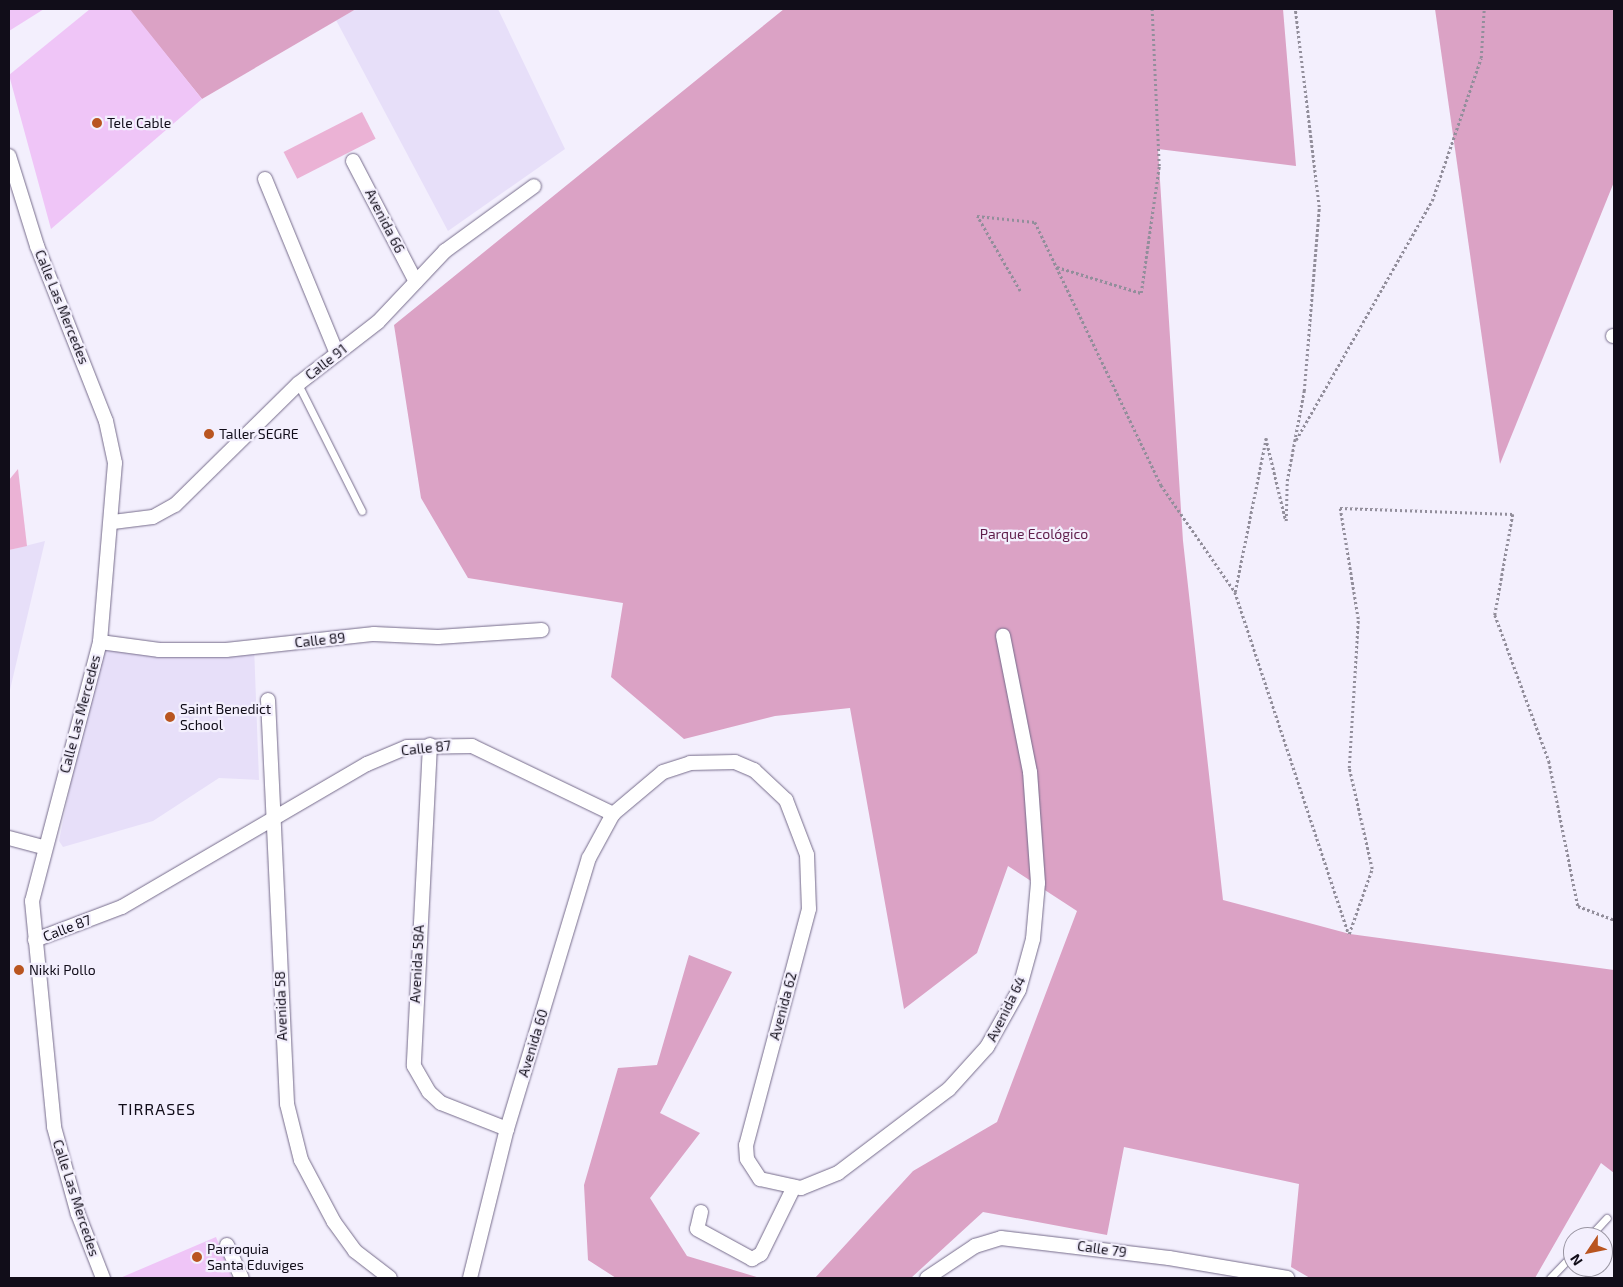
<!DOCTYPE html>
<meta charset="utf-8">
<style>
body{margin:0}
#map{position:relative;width:1623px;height:1287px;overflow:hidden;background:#f3effd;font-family:"Exo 2",sans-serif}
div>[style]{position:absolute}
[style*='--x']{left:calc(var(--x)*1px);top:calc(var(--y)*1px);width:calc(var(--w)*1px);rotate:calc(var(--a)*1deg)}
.built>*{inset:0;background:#e7dff9}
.green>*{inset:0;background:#ebb2d5;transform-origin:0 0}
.forest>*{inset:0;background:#dba2c5}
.building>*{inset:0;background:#efc5f7}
.path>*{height:2.5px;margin-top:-1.25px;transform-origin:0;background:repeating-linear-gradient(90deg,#928e9b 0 2.5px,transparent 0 5px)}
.roads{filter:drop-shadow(0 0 1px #766c8b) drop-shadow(0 0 1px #766c8b)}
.service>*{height:7px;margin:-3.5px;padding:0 3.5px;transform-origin:3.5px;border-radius:3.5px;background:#fff}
.minor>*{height:14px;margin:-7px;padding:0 7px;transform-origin:7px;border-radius:7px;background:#fff}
.dots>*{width:14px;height:14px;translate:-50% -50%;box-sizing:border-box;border:2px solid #f3effd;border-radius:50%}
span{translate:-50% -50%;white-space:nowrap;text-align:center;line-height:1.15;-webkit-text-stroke:4.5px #f3effd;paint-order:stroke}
.poi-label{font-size:14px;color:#110d19}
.left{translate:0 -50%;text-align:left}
.street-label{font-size:14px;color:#110d19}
.park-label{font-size:14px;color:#5e1c4a}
.quarter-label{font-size:16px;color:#110d19;letter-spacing:1px}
.frame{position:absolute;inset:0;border:10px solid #110d19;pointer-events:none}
.north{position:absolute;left:1563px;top:1227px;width:50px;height:50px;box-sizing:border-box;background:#f3effd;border:1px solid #9995a2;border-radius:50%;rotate:236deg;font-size:14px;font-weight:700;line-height:20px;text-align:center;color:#110d19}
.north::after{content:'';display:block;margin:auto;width:18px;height:22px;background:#b95520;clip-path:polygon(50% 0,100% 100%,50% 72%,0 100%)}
</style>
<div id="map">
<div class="built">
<i style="clip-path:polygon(356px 9px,498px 9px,565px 149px,448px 231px,336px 20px)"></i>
<i style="clip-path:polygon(45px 541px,9px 694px,9px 550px)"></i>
<i style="clip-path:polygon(254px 646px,259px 780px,219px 778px,153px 821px,63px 847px,59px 841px,98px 647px)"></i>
</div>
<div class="green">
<i style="left:362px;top:112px;width:30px;height:88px;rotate:63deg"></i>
<i style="clip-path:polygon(18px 469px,27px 546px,9px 550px,9px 480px)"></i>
</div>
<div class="forest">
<i style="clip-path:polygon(129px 9px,356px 9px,202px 99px)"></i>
<i style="clip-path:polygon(784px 9px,1283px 9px,1296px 166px,1158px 149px,1183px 541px,1223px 900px,1350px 934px,1614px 970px,1614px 1173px,1601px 1163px,1535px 1278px,1310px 1278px,1291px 1267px,1299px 1184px,1124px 1147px,1107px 1235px,983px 1212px,911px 1278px,815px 1278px,913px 1171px,997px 1122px,1077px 911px,1008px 866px,977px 953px,904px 1009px,850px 708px,775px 716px,684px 739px,611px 677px,623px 603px,468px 578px,421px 498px,394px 325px)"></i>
<i style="clip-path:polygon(1435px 9px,1614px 9px,1614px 182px,1500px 464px)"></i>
<i style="clip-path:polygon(689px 955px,732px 972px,660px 1113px,700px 1133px,650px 1198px,687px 1256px,760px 1278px,616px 1278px,588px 1260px,584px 1185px,618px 1068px,657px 1065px)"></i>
</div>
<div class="building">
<i style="clip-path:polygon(9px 9px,44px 9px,9px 31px)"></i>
<i style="clip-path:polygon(90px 9px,130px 9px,202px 99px,51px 229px,9px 75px)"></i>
<i style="clip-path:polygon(216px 1237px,232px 1278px,120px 1278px)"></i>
</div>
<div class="path">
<i style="--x:1057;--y:267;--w:88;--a:17.2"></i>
<i style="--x:1141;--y:293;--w:128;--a:-81.9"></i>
<i style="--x:1159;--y:166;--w:157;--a:-92.6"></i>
<i style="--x:1020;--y:291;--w:86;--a:-119.8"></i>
<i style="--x:977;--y:216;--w:58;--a:5.9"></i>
<i style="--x:1035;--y:222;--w:292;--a:64.4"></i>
<i style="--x:1161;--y:485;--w:130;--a:55.3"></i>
<i style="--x:1235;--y:592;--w:157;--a:-78.6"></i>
<i style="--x:1266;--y:438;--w:85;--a:76.5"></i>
<i style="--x:1286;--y:521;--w:40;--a:-88.6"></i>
<i style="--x:1287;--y:481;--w:92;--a:-79.3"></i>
<i style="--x:1304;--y:391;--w:185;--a:-85.3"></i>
<i style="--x:1319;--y:207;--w:199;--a:-96.9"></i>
<i style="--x:1296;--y:440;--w:275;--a:-60.4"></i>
<i style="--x:1432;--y:201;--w:151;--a:-71.1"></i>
<i style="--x:1481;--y:58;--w:49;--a:-86.5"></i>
<i style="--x:1235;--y:592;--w:360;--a:71.6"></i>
<i style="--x:1349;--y:934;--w:69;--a:-70.5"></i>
<i style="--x:1372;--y:869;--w:104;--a:-102.8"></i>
<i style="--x:1349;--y:768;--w:149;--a:-86.5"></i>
<i style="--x:1358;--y:619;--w:112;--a:-99.2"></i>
<i style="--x:1340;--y:508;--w:173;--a:2"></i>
<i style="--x:1513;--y:514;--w:103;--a:100.1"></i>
<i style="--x:1495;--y:615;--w:156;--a:69.7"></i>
<i style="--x:1549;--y:761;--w:148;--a:78.7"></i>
<i style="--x:1578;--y:906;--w:39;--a:21"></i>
</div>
<div class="roads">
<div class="service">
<i style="--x:298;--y:384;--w:142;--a:63.3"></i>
<i style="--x:1589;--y:1237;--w:26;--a:-47"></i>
<i style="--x:1550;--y:1278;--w:33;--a:-46"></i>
</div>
<div class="minor">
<i style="--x:9;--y:156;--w:94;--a:72.7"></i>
<i style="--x:37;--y:246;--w:188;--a:68.5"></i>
<i style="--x:106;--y:421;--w:43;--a:77.9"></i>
<i style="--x:115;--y:463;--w:180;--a:94.8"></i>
<i style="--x:100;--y:642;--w:268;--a:104.7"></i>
<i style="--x:32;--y:901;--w:227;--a:84.4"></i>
<i style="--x:54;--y:1127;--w:90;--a:74.6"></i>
<i style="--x:78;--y:1214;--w:69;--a:68.7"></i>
<i style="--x:353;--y:161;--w:136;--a:62.5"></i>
<i style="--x:265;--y:179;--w:189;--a:67.6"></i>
<i style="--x:1613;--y:336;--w:1;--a:0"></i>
<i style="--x:113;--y:522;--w:40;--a:-7.1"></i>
<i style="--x:153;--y:517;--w:25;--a:-29"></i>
<i style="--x:175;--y:505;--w:173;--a:-44.5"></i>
<i style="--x:298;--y:384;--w:101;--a:-37.8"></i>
<i style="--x:378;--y:322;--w:98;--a:-46.7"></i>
<i style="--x:445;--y:251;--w:110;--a:-36.1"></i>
<i style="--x:100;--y:642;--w:60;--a:7.7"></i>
<i style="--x:159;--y:650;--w:67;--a:0"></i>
<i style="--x:226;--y:650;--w:149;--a:-6.2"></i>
<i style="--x:374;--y:634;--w:64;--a:2.7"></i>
<i style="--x:438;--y:637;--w:104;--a:-3.9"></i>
<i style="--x:268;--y:700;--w:404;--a:87.3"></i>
<i style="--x:287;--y:1104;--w:58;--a:76"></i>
<i style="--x:301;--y:1160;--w:70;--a:62"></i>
<i style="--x:334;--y:1222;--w:36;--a:54"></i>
<i style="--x:355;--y:1251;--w:44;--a:37.6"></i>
<i style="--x:430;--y:745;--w:321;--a:92.9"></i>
<i style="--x:414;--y:1066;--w:30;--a:60"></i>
<i style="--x:429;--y:1092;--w:16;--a:43"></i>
<i style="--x:441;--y:1103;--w:71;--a:21.5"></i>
<i style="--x:9;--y:838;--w:35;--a:15"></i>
<i style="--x:35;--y:940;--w:93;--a:-20.8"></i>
<i style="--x:122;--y:907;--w:284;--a:-30.3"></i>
<i style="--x:367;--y:764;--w:43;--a:-23"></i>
<i style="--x:407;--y:747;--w:65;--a:-0.9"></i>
<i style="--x:472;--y:746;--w:157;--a:25.7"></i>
<i style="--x:613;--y:814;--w:65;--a:-40"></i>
<i style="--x:663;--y:772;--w:28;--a:-18"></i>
<i style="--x:690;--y:763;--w:45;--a:-1.3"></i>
<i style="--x:735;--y:762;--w:21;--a:23"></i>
<i style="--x:754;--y:770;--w:44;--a:43.2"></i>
<i style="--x:786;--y:800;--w:59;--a:69.1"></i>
<i style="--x:807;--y:855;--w:54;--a:87.9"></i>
<i style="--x:809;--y:909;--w:244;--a:104.9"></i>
<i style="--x:746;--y:1145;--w:14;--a:86"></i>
<i style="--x:747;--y:1159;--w:24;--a:57"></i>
<i style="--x:760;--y:1179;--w:42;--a:12.4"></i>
<i style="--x:801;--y:1188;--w:40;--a:-22"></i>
<i style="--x:838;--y:1173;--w:139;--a:-37.1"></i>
<i style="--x:949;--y:1089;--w:57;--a:-47.9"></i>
<i style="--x:987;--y:1047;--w:65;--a:-60.7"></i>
<i style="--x:1019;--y:990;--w:53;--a:-74.6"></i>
<i style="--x:1033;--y:939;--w:56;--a:-84.9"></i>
<i style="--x:1038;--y:883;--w:111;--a:-94.1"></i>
<i style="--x:1030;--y:772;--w:139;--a:-101.2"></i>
<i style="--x:701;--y:1212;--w:17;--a:103"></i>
<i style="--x:697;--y:1229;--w:63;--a:28.6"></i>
<i style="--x:752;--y:1259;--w:10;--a:-29"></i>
<i style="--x:761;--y:1254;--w:75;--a:-63.8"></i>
<i style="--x:227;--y:1245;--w:36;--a:66"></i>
<i style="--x:470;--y:1278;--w:154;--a:-76.1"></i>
<i style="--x:507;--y:1129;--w:283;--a:-73.2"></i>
<i style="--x:589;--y:858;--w:50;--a:-61.4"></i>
<i style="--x:927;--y:1278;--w:58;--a:-33.7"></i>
<i style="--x:975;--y:1246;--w:27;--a:-17"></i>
<i style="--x:1001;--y:1238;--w:169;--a:6.8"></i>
<i style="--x:1169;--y:1258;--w:120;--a:9.6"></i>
</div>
</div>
<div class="dots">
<i style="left:97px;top:123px;background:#b95520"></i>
<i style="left:209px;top:434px;background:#b95520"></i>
<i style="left:170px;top:717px;background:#b95520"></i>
<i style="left:19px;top:970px;background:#b95520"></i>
<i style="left:197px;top:1257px;background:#b95520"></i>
</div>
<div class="poi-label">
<span class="left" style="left:107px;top:123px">Tele Cable</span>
<span class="left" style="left:219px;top:434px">Taller SEGRE</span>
<span class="left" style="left:180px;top:717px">Saint Benedict<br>School</span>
<span class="left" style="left:29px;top:970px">Nikki Pollo</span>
<span class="left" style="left:207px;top:1257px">Parroquia<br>Santa Eduviges</span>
</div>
<div class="street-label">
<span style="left:385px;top:221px;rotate:63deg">Avenida 66</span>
<span style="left:62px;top:307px;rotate:68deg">Calle Las Mercedes</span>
<span style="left:326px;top:362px;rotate:-38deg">Calle 91</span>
<span style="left:320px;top:640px;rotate:-6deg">Calle 89</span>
<span style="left:80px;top:714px;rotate:-75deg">Calle Las Mercedes</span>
<span style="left:426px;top:748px;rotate:-6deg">Calle 87</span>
<span style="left:67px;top:928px;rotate:-21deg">Calle 87</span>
<span style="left:417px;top:964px;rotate:-87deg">Avenida 58A</span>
<span style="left:281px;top:1006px;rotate:-92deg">Avenida 58</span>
<span style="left:783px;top:1006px;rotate:-75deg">Avenida 62</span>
<span style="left:1006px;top:1009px;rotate:-64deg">Avenida 64</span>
<span style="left:533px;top:1043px;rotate:-73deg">Avenida 60</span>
<span style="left:76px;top:1198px;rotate:72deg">Calle Las Mercedes</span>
<span style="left:1102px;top:1249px;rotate:8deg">Calle 79</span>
</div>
<div class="park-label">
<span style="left:1034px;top:534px">Parque Ecológico</span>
</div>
<div class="quarter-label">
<span style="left:157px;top:1109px">TIRRASES</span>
</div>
<div class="frame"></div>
<div class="north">N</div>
</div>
